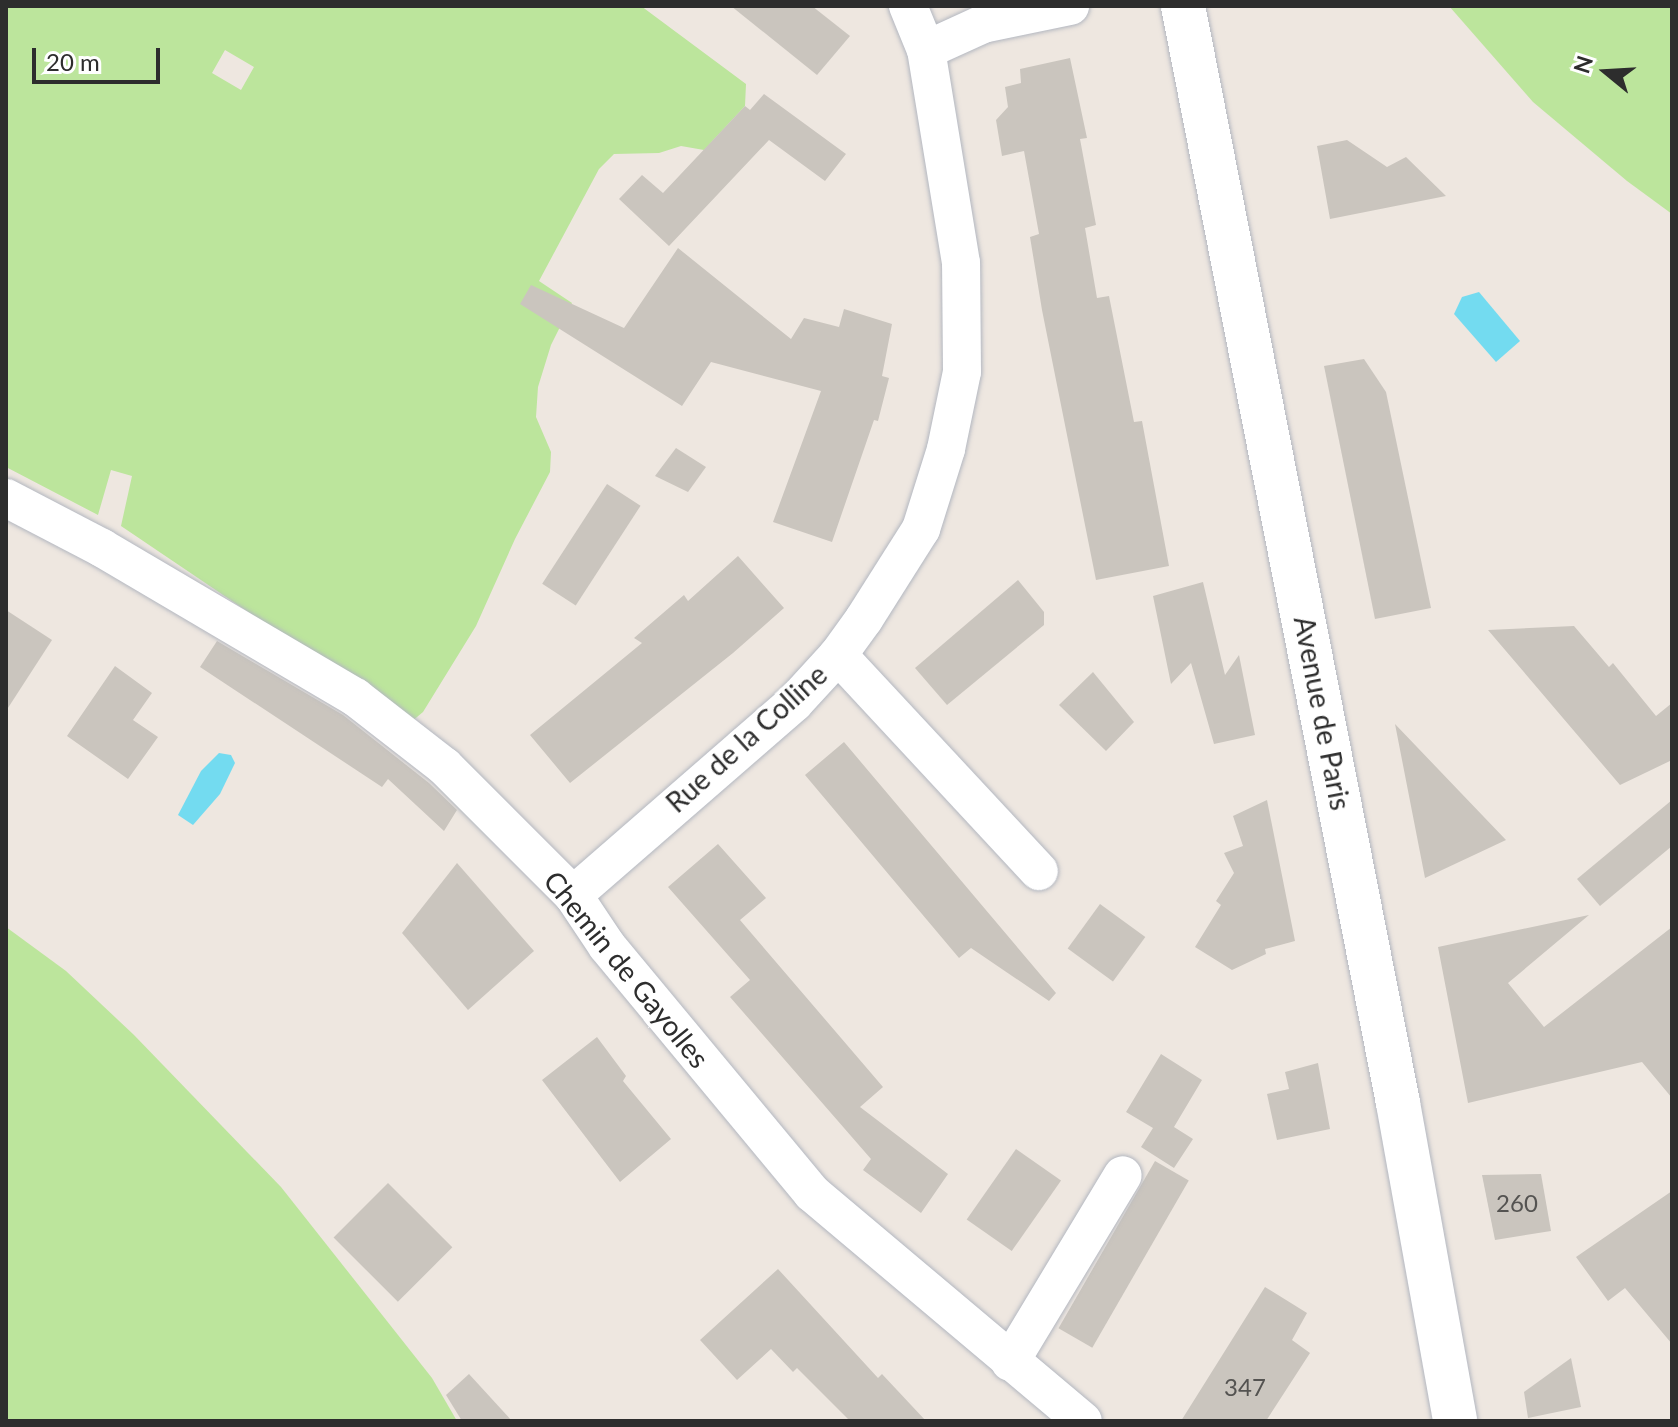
<!DOCTYPE html>
<style>
body{margin:0}
#map{position:relative;width:1678px;height:1427px;overflow:hidden;background:#eee7e0;font-family:Lato,sans-serif}
div>[style]{position:absolute}
[style*='--x']{left:calc(var(--x)*1px);top:calc(var(--y)*1px);width:calc(var(--w)*1px);rotate:calc(var(--a)*1deg)}
.green>*{inset:0;background:#bce59c}
.water>*{inset:0;background:#73dbf0}
.building>*{inset:0;background:#cac5be;transform-origin:0 0}
.roads{filter:drop-shadow(0 0 2px #b3b7c0) drop-shadow(0 0 2px #b3b7c0)}
.street>*{height:38px;margin:-19px;padding:0 19px;transform-origin:19px;border-radius:19px;background:#fff}
.secondary>*{height:44px;margin:-22px;padding:0 22px;transform-origin:22px;border-radius:22px;background:#fff}
span{translate:-50% -50%;white-space:nowrap;text-align:center;line-height:1.15;-webkit-text-stroke:7px #fff;paint-order:stroke}
.number-label{font-size:24px;color:#545351}
.number-label span{-webkit-text-stroke-width:0}
.street-label{font-size:28px;color:#2d2d2d}
.frame{position:absolute;inset:0;border:8px solid #2d2d2d;pointer-events:none}
.north{position:absolute;left:1566px;top:32px;width:80px;height:80px;-webkit-text-stroke:6px #fff;paint-order:stroke;rotate:288deg;font-size:22px;font-weight:700;line-height:32px;text-align:center;color:#2d2d2d}
.north::after{content:'';display:block;margin:auto;width:28px;height:36px;background:#2d2d2d;clip-path:polygon(50% 0,100% 100%,50% 72%,0 100%)}
.scale{position:absolute;left:32px;top:48px;width:128px;height:36px;box-sizing:border-box;border:4px solid #2d2d2d;border-top:0;padding-left:10px;font-size:24px;line-height:28px;white-space:nowrap;color:#2d2d2d;-webkit-text-stroke:6px #fff;paint-order:stroke}
</style>
<div id="map">
<div class="green">
<i style="clip-path:polygon(evenodd,6px 6px,641px 6px,746px 84px,745px 106px,704px 150px,681px 146px,659px 153px,614px 154px,599px 169px,539px 281px,572px 303px,551px 345px,538px 387px,536px 417px,551px 452px,550px 472px,515px 539px,476px 626px,423px 712px,411px 722px,121px 526px,132px 476px,111px 470px,98px 515px,6px 467px,6px 6px,225px 50px,254px 67px,241px 90px,212px 73px,225px 50px)"></i>
<i style="clip-path:polygon(1449px 6px,1672px 6px,1672px 214px,1627px 181px,1533px 102px)"></i>
<i style="clip-path:polygon(6px 927px,66px 971px,134px 1035px,281px 1187px,432px 1378px,457px 1421px,6px 1421px)"></i>
</div>
<div class="water">
<i style="clip-path:polygon(1479px 292px,1520px 341px,1496px 362px,1454px 314px,1462px 297px)"></i>
<i style="clip-path:polygon(219px 753px,231px 755px,235px 763px,220px 794px,193px 825px,178px 815px,201px 771px)"></i>
</div>
<div class="building">
<i style="clip-path:polygon(731px 6px,812px 6px,850px 36px,817px 75px)"></i>
<i style="clip-path:polygon(1070px 58px,1087px 138px,1080px 139px,1096px 225px,1085px 228px,1097px 298px,1109px 296px,1134px 422px,1142px 421px,1169px 566px,1096px 580px,1042px 310px,1030px 237px,1039px 234px,1024px 151px,1002px 156px,996px 120px,1008px 107px,1005px 87px,1021px 83px,1020px 69px)"></i>
<i style="clip-path:polygon(764px 94px,846px 154px,825px 181px,769px 140px,669px 246px,619px 199px,642px 175px,663px 193px,745px 106px,750px 110px)"></i>
<i style="clip-path:polygon(1347px 140px,1387px 167px,1406px 157px,1446px 196px,1330px 219px,1317px 146px)"></i>
<i style="clip-path:polygon(678px 248px,791px 339px,804px 318px,839px 327px,844px 309px,892px 324px,882px 376px,889px 378px,878px 421px,874px 420px,832px 542px,773px 522px,821px 391px,711px 362px,682px 406px,520px 304px,531px 285px,624px 328px)"></i>
<i style="clip-path:polygon(1364px 359px,1386px 392px,1431px 608px,1375px 619px,1324px 366px)"></i>
<i style="clip-path:polygon(676px 448px,706px 467px,688px 492px,655px 476px)"></i>
<i style="left:607px;top:484px;width:40px;height:119px;rotate:33deg"></i>
<i style="clip-path:polygon(738px 556px,784px 608px,733px 653px,570px 783px,530px 735px,642px 643px,634px 638px,684px 595px,688px 601px)"></i>
<i style="clip-path:polygon(1018px 580px,1044px 612px,1044px 625px,947px 705px,915px 668px)"></i>
<i style="clip-path:polygon(1203px 582px,1225px 675px,1239px 655px,1255px 735px,1214px 744px,1191px 663px,1171px 684px,1153px 596px)"></i>
<i style="clip-path:polygon(6px 610px,52px 640px,6px 711px)"></i>
<i style="clip-path:polygon(1574px 626px,1609px 667px,1613px 663px,1656px 716px,1672px 703px,1672px 760px,1620px 785px,1488px 630px)"></i>
<i style="clip-path:polygon(217px 641px,343px 715px,429px 783px,457px 810px,444px 831px,388px 779px,382px 787px,200px 667px)"></i>
<i style="clip-path:polygon(115px 666px,152px 693px,133px 720px,158px 737px,128px 779px,67px 736px)"></i>
<i style="clip-path:polygon(1093px 672px,1134px 722px,1106px 751px,1059px 705px)"></i>
<i style="clip-path:polygon(1395px 724px,1461px 793px,1506px 840px,1425px 878px)"></i>
<i style="clip-path:polygon(844px 742px,1056px 993px,1049px 1001px,971px 948px,959px 958px,805px 775px)"></i>
<i style="clip-path:polygon(1267px 800px,1295px 941px,1265px 949px,1266px 954px,1232px 970px,1195px 947px,1221px 905px,1216px 901px,1234px 873px,1224px 853px,1243px 846px,1233px 816px)"></i>
<i style="clip-path:polygon(1672px 800px,1672px 846px,1600px 906px,1577px 879px)"></i>
<i style="clip-path:polygon(718px 844px,766px 898px,740px 920px,883px 1087px,860px 1107px,948px 1174px,921px 1213px,863px 1170px,871px 1159px,730px 997px,750px 980px,668px 887px)"></i>
<i style="clip-path:polygon(457px 863px,534px 951px,468px 1010px,402px 933px)"></i>
<i style="left:1100px;top:904px;width:56px;height:55px;rotate:36deg"></i>
<i style="clip-path:polygon(1589px 915px,1508px 983px,1544px 1027px,1672px 927px,1672px 1098px,1642px 1062px,1468px 1103px,1438px 947px)"></i>
<i style="clip-path:polygon(597px 1037px,626px 1076px,623px 1081px,671px 1139px,620px 1182px,542px 1080px)"></i>
<i style="clip-path:polygon(1161px 1054px,1202px 1080px,1174px 1127px,1193px 1139px,1174px 1168px,1141px 1147px,1153px 1128px,1126px 1112px)"></i>
<i style="clip-path:polygon(1318px 1063px,1330px 1129px,1277px 1140px,1267px 1094px,1289px 1089px,1285px 1072px)"></i>
<i style="left:1016px;top:1149px;width:55px;height:86px;rotate:35deg"></i>
<i style="left:1155px;top:1161px;width:39px;height:193px;rotate:30deg"></i>
<i style="clip-path:polygon(1541px 1174px,1551px 1231px,1495px 1240px,1482px 1175px)"></i>
<i style="left:388px;top:1183px;width:91px;height:77px;rotate:45deg"></i>
<i style="clip-path:polygon(1672px 1191px,1672px 1344px,1625px 1288px,1608px 1301px,1576px 1257px)"></i>
<i style="clip-path:polygon(778px 1269px,878px 1378px,882px 1374px,926px 1421px,850px 1421px,797px 1368px,793px 1372px,771px 1349px,737px 1380px,700px 1340px)"></i>
<i style="clip-path:polygon(1265px 1287px,1307px 1313px,1292px 1340px,1310px 1353px,1266px 1421px,1181px 1421px)"></i>
<i style="clip-path:polygon(1571px 1358px,1581px 1407px,1528px 1418px,1524px 1392px)"></i>
<i style="clip-path:polygon(469px 1374px,512px 1421px,462px 1421px,446px 1395px)"></i>
</div>
<div class="roads">
<div class="street">
<i style="--x:926;--y:50;--w:63;--a:-24.5"></i>
<i style="--x:983;--y:24;--w:89;--a:-11.7"></i>
<i style="--x:6;--y:498;--w:108;--a:27.5"></i>
<i style="--x:102;--y:548;--w:294;--a:30.5"></i>
<i style="--x:355;--y:697;--w:113;--a:37.8"></i>
<i style="--x:444;--y:766;--w:182;--a:45"></i>
<i style="--x:573;--y:895;--w:61;--a:56.3"></i>
<i style="--x:607;--y:946;--w:321;--a:50.3"></i>
<i style="--x:812;--y:1193;--w:354;--a:40.1"></i>
<i style="--x:838;--y:655;--w:295;--a:47.1"></i>
<i style="--x:573;--y:895;--w:293;--a:-41"></i>
<i style="--x:794;--y:703;--w:65;--a:-47.5"></i>
<i style="--x:838;--y:655;--w:44;--a:-54.2"></i>
<i style="--x:864;--y:619;--w:107;--a:-57.7"></i>
<i style="--x:921;--y:529;--w:84;--a:-72.6"></i>
<i style="--x:946;--y:449;--w:79;--a:-78.3"></i>
<i style="--x:962;--y:372;--w:109;--a:-90.5"></i>
<i style="--x:961;--y:263;--w:216;--a:-99.3"></i>
<i style="--x:926;--y:50;--w:48;--a:-112.2"></i>
<i style="--x:1010;--y:1362;--w:218;--a:-58.9"></i>
</div>
<div class="secondary">
<i style="--x:1183;--y:6;--w:1118;--a:78.91"></i>
<i style="--x:1398;--y:1103;--w:323;--a:79.8"></i>
</div>
</div>
<div class="number-label">
<span style="left:1517px;top:1203px">260</span>
<span style="left:1245px;top:1387px">347</span>
</div>
<div class="street-label">
<span style="left:1323px;top:713px;rotate:79deg">Avenue de Paris</span>
<span style="left:746px;top:738px;rotate:-42deg">Rue de la Colline</span>
<span style="left:627px;top:969px;rotate:51deg">Chemin de Gayolles</span>
</div>
<div class="frame"></div>
<div class="north">N</div>
<div class="scale">20 m</div>
</div>
